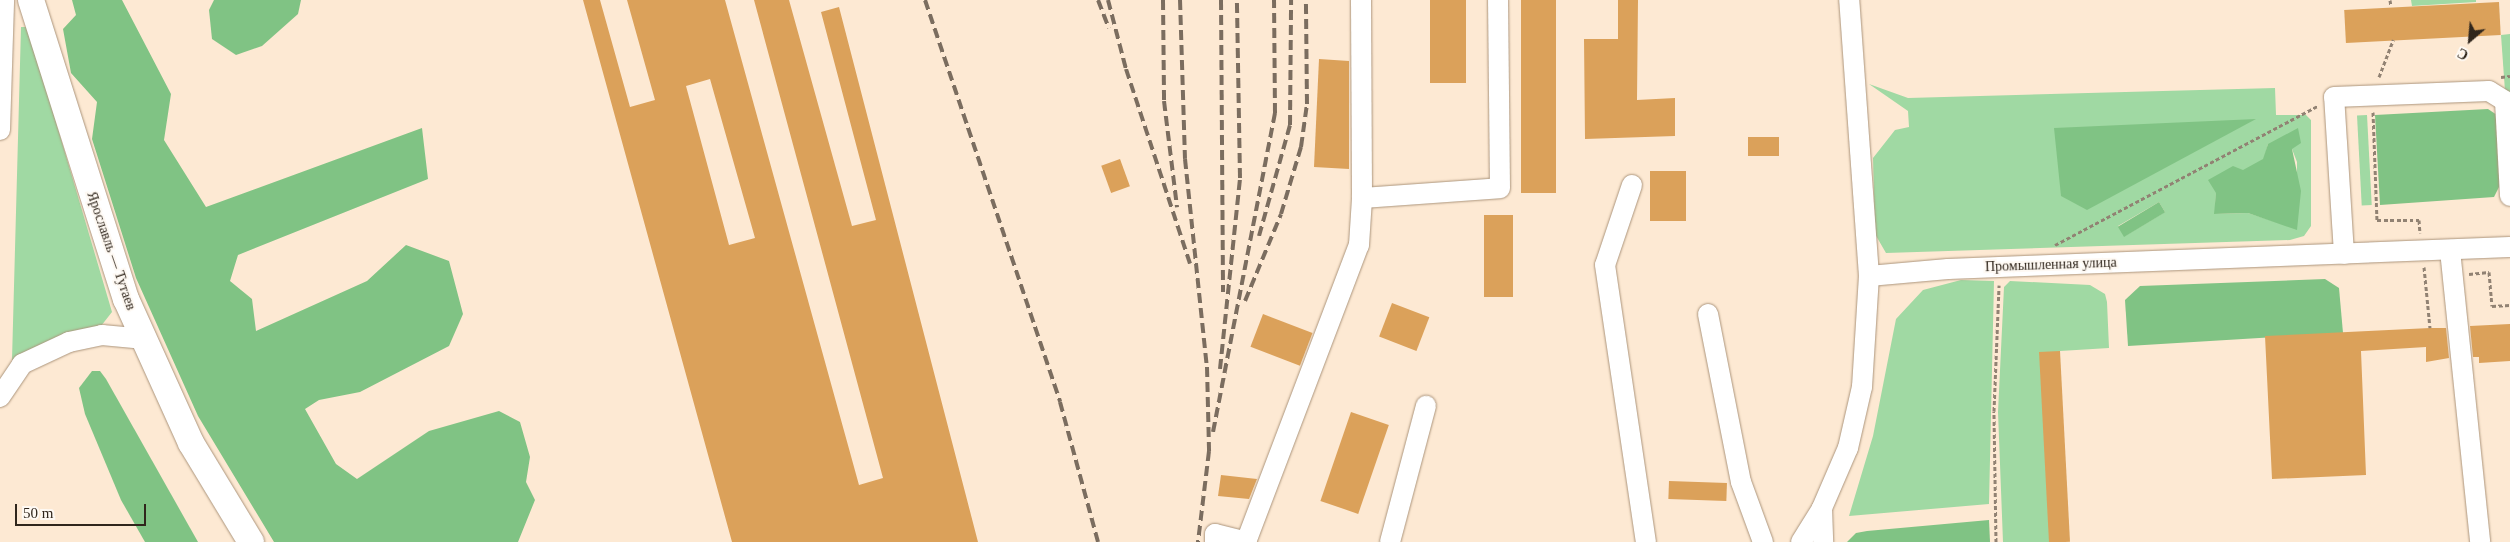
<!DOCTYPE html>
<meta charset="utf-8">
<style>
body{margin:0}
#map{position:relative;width:2510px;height:542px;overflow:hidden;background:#fde9d3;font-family:"Times New Roman",serif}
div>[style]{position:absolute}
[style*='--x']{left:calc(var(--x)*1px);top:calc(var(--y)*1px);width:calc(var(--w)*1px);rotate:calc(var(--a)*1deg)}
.green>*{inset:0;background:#a0d9a3;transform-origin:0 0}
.forest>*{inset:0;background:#80c384;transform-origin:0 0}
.building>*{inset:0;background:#dba15a;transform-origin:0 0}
.path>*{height:3px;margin-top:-1.5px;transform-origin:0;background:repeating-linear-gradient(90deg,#918273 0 4px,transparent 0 6.5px)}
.roads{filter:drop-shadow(0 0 1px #ac957c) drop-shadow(0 0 1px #ac957c)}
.minor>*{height:20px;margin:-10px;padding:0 10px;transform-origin:10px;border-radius:10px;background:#fff}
.major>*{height:26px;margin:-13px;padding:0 13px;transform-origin:13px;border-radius:13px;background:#fff}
.rail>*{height:4px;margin-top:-2px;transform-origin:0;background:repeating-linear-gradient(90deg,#7b6d5f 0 10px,transparent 0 15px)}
span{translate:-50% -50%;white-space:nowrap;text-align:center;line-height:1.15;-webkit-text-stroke:4px #fef9f3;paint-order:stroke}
.street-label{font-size:14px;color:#30261c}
.north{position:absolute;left:2445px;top:15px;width:50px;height:50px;-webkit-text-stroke:4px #fef9f3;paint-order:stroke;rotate:207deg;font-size:14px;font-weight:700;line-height:20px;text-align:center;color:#30261c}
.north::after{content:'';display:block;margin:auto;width:18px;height:22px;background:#30261c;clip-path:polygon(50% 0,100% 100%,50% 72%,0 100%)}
.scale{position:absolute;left:15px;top:504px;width:131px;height:22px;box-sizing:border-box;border:2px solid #30261c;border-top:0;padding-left:6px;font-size:15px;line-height:18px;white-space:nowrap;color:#30261c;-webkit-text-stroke:4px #fef9f3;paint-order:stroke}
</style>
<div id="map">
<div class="green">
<i style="clip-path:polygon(2411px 0,2476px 0,2476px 2px,2412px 6px)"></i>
<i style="clip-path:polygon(21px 27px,28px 27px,112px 312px,101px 326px,67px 334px,12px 360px)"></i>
<i style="clip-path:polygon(2510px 34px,2510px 95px,2505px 91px,2501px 35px)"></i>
<i style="clip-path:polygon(evenodd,1869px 84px,1908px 98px,2275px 88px,2276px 115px,2306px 115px,2311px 120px,2311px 226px,2304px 236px,2290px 240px,1886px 253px,1875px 234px,1873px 158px,1895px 130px,1909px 127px,1908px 111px,1869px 84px,2268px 144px,2292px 149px,2297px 162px,2297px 229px,2248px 213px,2215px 214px,2216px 193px,2264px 159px,2268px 144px,1869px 84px,2159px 202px,2165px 212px,2125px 236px,2118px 226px,2159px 202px)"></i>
<i style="left:2367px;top:115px;width:90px;height:10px;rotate:87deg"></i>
<i style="clip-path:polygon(1961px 280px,1994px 281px,1989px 504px,1849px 516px,1873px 436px,1896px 319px,1923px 290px)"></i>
<i style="clip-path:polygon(2010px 281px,2090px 285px,2105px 294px,2107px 302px,2109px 348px,2060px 351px,2050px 542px,2003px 542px,1998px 412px,2004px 287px)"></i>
</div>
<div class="forest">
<i style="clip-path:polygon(72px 0,122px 0,171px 94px,164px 140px,206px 207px,422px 128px,428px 179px,238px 255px,230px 281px,252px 299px,256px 331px,367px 281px,406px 245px,449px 261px,463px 314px,449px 346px,360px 392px,319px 400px,305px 409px,336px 464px,357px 479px,429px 431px,499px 411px,520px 422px,530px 457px,526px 482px,535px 500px,518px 542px,274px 542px,198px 416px,136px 278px,92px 139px,97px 102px,71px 73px,63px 29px,76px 15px)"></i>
<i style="clip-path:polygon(214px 0,301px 0,298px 14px,262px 46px,236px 55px,212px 39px,209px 10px)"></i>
<i style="clip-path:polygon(2488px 109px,2497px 115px,2500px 185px,2494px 197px,2380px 205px,2375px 115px)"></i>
<i style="clip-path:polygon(2256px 119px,2087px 210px,2061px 196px,2054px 128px)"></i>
<i style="clip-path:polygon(2298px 128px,2301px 143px,2292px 149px,2301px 191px,2297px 230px,2248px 213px,2214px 214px,2216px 193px,2208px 180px,2233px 166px,2243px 170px,2263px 159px,2268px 144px)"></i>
<i style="left:2159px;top:202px;width:12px;height:48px;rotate:59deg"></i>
<i style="clip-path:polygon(2325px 279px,2339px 288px,2343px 333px,2128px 346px,2125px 300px,2140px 286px)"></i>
<i style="clip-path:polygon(92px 371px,100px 371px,106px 379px,198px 542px,145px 542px,121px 500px,85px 414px,79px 388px)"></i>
<i style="clip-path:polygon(1989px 520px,1990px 542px,1847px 542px,1856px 533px,1867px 531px)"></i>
</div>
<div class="building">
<i style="clip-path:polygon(evenodd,583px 0,600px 0,630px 107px,655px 100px,627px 0,725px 0,859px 485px,883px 478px,754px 0,789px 0,852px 226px,876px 220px,821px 12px,839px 7px,978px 542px,732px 542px,583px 0,710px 79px,755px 238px,729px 245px,686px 86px,710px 79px)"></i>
<i style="left:1430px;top:0;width:36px;height:83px"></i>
<i style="left:1521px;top:0;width:35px;height:193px"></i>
<i style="clip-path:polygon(1618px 0,1638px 0,1637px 100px,1675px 98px,1675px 136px,1585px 139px,1584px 39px,1618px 39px)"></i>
<i style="left:2499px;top:2px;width:33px;height:155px;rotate:87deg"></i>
<i style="clip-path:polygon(1319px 59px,1349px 61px,1349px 169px,1314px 167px)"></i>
<i style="left:1748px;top:137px;width:31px;height:19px"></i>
<i style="left:1120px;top:159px;width:29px;height:20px;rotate:70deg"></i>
<i style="left:1650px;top:171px;width:36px;height:50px"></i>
<i style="left:1484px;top:215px;width:29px;height:82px"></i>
<i style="left:1392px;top:303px;width:40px;height:36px;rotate:21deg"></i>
<i style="left:1263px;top:314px;width:53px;height:35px;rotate:21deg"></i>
<i style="clip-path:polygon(2510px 324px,2510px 361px,2479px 363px,2479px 357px,2473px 357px,2470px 326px)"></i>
<i style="clip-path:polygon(2430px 328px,2446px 328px,2449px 358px,2426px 362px,2426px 347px,2361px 351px,2366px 475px,2272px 479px,2265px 336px)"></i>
<i style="left:2060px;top:351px;width:191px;height:21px;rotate:87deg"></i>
<i style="left:1351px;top:412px;width:40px;height:94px;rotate:19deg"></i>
<i style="clip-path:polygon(1221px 475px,1257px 479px,1249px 499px,1218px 496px)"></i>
<i style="left:1669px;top:481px;width:58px;height:18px;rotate:2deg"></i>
</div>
<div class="path">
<i style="--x:2390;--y:0;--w:6;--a:81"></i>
<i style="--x:2379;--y:77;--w:40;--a:-69"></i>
<i style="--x:2501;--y:77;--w:9;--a:-6"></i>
<i style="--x:2373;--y:112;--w:108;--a:87.9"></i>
<i style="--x:2377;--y:220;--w:42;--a:0"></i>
<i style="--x:2419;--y:220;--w:13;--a:86"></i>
<i style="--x:2055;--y:245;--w:297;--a:-27.9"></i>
<i style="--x:2424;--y:267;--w:61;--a:84.4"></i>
<i style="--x:2469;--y:274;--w:20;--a:-6"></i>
<i style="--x:2489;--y:272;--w:34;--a:85"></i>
<i style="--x:2492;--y:306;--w:18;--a:-3"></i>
<i style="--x:1996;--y:542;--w:131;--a:-90.9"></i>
<i style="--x:1994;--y:411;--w:126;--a:-87.7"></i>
</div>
<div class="roads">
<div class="minor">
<i style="--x:1361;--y:0;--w:198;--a:89.7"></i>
<i style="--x:0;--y:130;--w:130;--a:-88.2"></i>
<i style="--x:1632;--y:185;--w:84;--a:108.6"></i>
<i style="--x:1605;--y:265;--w:280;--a:81.6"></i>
<i style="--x:2450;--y:250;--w:294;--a:84.1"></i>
<i style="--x:2344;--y:254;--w:157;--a:-93.6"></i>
<i style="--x:2334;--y:97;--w:155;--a:-2.2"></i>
<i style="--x:2489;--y:91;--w:19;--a:32"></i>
<i style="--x:2505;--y:101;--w:95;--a:87"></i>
<i style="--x:1869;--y:276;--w:79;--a:-5.1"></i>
<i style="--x:1948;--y:269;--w:562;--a:-2.24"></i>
<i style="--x:1708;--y:314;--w:171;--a:78.9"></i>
<i style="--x:1741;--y:482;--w:64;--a:69.9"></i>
<i style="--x:0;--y:397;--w:40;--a:-56"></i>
<i style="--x:22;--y:364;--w:52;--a:-25.1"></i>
<i style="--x:69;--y:342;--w:34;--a:-12"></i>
<i style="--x:102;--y:335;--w:43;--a:5.3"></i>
<i style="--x:1822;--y:508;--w:34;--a:88"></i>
<i style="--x:1215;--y:542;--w:8;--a:-90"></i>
<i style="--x:1215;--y:534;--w:33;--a:14"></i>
<i style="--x:1246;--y:542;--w:318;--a:-69.2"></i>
<i style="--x:1359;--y:245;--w:47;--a:-86.3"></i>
<i style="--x:1362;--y:198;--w:138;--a:-4.1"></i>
<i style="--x:1500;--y:188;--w:188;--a:-90.6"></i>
<i style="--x:1390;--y:542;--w:141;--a:-75.2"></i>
<i style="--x:1801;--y:542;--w:40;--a:-58"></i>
<i style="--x:1822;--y:508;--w:65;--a:-66.6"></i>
<i style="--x:1848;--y:448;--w:63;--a:-77.1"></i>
<i style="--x:1862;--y:387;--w:111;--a:-86.4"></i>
<i style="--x:1869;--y:276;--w:277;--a:-94.1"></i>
</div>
<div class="major">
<i style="--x:31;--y:0;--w:314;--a:72.4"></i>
<i style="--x:126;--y:299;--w:158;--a:65.7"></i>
<i style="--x:191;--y:443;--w:116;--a:58.8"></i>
</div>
</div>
<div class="rail">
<i style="--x:925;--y:0;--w:424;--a:71.4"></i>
<i style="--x:1060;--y:402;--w:145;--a:74.8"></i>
<i style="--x:1098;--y:0;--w:30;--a:69"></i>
<i style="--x:1108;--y:0;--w:71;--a:75.4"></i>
<i style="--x:1126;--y:69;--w:205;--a:71.8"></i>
<i style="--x:1163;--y:0;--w:101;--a:89.4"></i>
<i style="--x:1164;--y:101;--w:107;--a:83"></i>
<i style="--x:1180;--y:0;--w:159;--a:88.2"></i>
<i style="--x:1185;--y:159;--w:209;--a:84"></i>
<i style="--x:1207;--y:367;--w:84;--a:88.6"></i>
<i style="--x:1209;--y:451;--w:92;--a:96.9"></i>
<i style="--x:1221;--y:0;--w:292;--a:89.6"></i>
<i style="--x:1259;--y:236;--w:115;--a:-74.4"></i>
<i style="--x:1290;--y:125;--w:125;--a:-89.5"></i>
<i style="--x:1245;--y:301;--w:94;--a:-67.5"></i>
<i style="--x:1281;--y:214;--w:70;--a:-73.4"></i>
<i style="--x:1301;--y:147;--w:43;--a:-82.1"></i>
<i style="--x:1307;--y:104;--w:104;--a:-90.6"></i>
<i style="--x:1220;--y:369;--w:192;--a:-84"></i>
<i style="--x:1240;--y:178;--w:178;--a:-91"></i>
<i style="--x:1213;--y:432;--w:325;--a:-79"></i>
<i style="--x:1275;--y:113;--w:113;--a:-90.5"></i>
</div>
<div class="street-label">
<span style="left:111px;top:251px;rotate:71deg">Ярославль — Тутаев</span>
<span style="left:2051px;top:265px;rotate:-2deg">Промышленная улица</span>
</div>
<div class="north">С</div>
<div class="scale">50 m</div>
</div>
